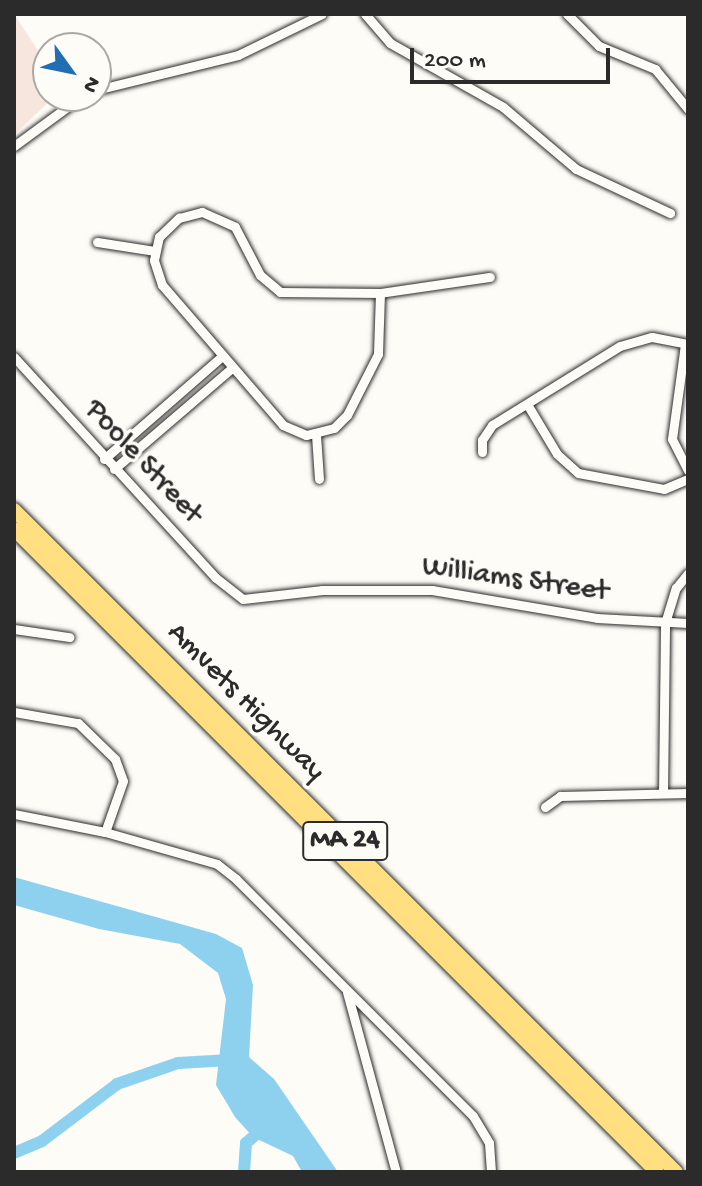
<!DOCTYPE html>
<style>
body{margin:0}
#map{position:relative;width:702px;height:1186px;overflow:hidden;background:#fdfcf7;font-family:"Gochi Hand",sans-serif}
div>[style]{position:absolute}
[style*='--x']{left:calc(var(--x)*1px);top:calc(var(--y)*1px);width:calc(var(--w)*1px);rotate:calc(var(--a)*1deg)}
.built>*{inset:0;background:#f7e6dd}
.water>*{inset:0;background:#8ed1ef}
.river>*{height:12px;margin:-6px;padding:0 6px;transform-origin:6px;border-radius:6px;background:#8ed1ef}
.roads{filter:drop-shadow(0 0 2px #2b2b2b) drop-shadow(0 0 2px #2b2b2b)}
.minor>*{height:9px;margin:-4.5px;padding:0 4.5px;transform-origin:4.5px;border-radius:4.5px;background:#fdfcf7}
.highway>*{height:14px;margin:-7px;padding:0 7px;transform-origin:7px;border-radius:7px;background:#ffdf80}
span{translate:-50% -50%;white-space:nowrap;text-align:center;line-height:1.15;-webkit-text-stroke:7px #fdfcf7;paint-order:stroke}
.shield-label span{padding:2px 6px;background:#fdfcf7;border:2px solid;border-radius:6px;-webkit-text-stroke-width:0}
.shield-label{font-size:28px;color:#2b2b2b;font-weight:700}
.street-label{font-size:30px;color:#2b2b2b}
.frame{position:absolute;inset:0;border:16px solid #2b2b2b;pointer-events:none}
.north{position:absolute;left:32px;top:32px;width:80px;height:80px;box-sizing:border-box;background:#fdfcf7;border:2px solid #a9a8a5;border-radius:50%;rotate:123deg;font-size:22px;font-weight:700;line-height:32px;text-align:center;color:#2b2b2b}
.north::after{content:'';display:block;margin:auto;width:28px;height:36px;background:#1f6fb2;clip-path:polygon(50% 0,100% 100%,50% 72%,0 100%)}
.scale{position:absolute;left:410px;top:48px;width:200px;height:36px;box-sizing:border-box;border:4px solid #2b2b2b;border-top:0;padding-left:10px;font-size:24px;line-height:28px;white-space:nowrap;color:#2b2b2b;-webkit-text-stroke:6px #fdfcf7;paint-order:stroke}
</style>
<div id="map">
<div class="built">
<i style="clip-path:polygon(14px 14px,48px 66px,48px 96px,55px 96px,14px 135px)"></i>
</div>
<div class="water">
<i style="clip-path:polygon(14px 877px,216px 934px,242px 948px,253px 985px,249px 1057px,274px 1079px,338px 1172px,302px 1172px,293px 1156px,253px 1137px,235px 1117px,216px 1085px,226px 999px,218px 973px,180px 944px,99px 929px,14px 905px)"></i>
</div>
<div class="river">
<i style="--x:14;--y:1153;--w:30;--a:-23"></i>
<i style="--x:42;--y:1141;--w:94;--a:-37.2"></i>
<i style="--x:117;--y:1084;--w:65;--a:-19"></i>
<i style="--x:178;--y:1063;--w:52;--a:-3.3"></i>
<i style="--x:244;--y:1172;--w:29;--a:-86"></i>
<i style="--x:246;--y:1143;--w:16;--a:-40"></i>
<i style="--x:258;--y:1133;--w:8;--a:0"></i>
</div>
<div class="roads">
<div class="minor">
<i style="--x:365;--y:14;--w:38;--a:49"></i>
<i style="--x:390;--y:43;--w:130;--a:29.5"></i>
<i style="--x:503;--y:107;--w:96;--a:40.3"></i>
<i style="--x:576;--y:169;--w:104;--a:25.1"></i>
<i style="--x:567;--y:14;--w:45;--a:45"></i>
<i style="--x:599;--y:46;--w:61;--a:22.3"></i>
<i style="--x:655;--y:69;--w:52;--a:50.5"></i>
<i style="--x:96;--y:90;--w:146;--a:-13.8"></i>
<i style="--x:238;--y:55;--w:93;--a:-26"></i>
<i style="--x:14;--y:146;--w:84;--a:-36.3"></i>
<i style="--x:202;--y:212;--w:36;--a:24"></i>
<i style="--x:235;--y:227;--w:54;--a:62.5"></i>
<i style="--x:260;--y:275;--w:26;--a:40"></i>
<i style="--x:280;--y:292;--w:100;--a:0.6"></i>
<i style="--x:380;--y:293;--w:61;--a:91.9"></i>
<i style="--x:378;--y:354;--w:68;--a:116.9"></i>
<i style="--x:347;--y:415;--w:18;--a:135"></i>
<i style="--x:334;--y:428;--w:29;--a:166"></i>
<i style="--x:306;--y:435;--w:25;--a:-157"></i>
<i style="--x:283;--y:425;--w:185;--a:-130.8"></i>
<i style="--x:162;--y:285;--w:26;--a:-108"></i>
<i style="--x:154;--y:260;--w:24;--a:-78"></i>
<i style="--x:159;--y:237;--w:28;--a:-44"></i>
<i style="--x:179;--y:218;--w:24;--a:-15"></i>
<i style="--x:97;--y:242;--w:59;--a:8.8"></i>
<i style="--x:380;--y:293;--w:111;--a:-8.3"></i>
<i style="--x:685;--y:344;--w:96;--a:97.8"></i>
<i style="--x:672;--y:439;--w:35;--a:63"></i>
<i style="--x:14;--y:357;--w:299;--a:47.6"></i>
<i style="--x:216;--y:578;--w:34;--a:38"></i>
<i style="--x:243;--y:599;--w:80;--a:-6.5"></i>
<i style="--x:322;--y:590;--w:110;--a:0"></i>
<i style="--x:432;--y:590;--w:167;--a:9.6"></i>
<i style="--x:597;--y:618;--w:91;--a:3.1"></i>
<i style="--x:527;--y:404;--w:58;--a:59"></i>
<i style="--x:557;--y:454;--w:28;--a:42"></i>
<i style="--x:578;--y:473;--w:87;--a:10.5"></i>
<i style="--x:664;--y:489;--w:26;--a:-23"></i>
<i style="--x:316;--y:435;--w:44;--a:86.1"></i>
<i style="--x:482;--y:452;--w:12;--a:-90"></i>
<i style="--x:482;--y:440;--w:18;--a:-56"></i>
<i style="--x:492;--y:425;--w:150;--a:-31.7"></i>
<i style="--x:620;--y:346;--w:33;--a:-16"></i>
<i style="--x:652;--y:337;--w:37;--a:11"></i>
<i style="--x:104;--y:459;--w:157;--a:-41.1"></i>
<i style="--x:114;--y:469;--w:155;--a:-40.6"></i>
<i style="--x:14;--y:629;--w:56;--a:8.3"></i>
<i style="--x:14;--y:712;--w:65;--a:9.8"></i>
<i style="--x:78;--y:723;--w:52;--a:44.2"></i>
<i style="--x:115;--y:759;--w:23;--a:70"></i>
<i style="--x:123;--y:781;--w:54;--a:109.4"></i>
<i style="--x:105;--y:832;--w:93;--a:-168.8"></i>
<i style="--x:663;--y:793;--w:170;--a:-89.3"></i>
<i style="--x:665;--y:623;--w:37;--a:-73"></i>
<i style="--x:676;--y:588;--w:19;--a:-51"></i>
<i style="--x:545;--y:807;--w:19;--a:-36"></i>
<i style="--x:560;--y:796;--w:128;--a:-1.3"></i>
<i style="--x:105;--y:832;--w:116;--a:15.9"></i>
<i style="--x:217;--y:864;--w:24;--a:38"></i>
<i style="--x:236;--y:879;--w:335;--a:45"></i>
<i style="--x:473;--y:1116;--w:31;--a:59"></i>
<i style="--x:489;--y:1143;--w:29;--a:86"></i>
<i style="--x:347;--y:992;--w:187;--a:74.8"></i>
</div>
<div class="highway">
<i style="--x:14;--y:510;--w:936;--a:45"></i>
<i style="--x:14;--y:529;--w:909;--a:45"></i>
</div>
</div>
<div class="shield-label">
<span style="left:345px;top:841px">MA 24</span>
</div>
<div class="street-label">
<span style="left:142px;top:463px;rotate:47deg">Poole Street</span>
<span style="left:515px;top:581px;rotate:8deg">Williams Street</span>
<span style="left:245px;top:703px;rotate:45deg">Amvets Highway</span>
</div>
<div class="frame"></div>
<div class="north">N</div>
<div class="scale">200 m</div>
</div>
